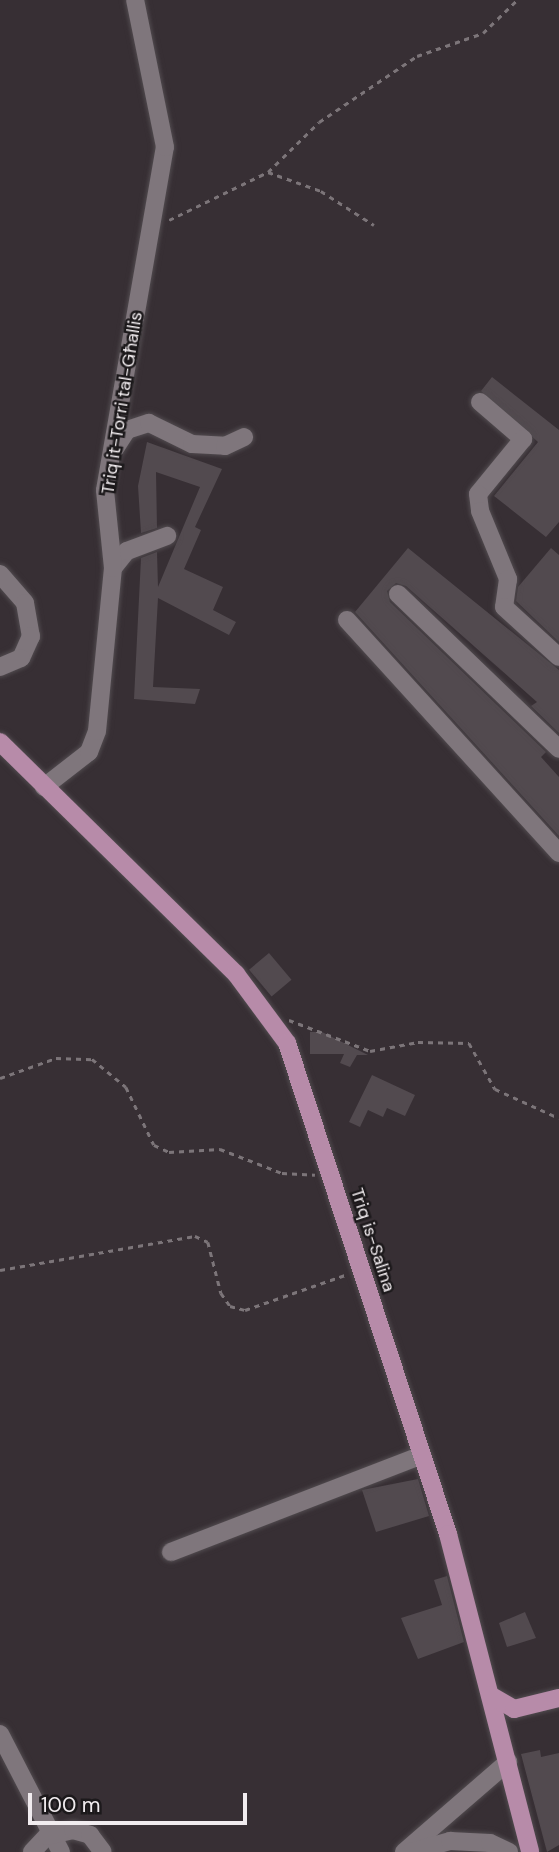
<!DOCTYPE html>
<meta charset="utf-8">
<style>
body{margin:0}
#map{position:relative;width:559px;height:1852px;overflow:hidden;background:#372f34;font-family:"DM Sans",sans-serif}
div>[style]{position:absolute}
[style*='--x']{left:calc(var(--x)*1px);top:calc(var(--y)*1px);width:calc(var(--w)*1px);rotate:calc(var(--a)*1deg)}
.building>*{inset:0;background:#524a4f;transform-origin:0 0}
.path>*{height:2.5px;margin-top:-1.25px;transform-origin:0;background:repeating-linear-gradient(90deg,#7c7579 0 5px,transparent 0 10px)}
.roads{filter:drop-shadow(0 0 2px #514b4f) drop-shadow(0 0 2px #514b4f)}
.minor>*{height:18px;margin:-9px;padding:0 9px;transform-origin:9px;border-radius:9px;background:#7f767c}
.major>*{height:18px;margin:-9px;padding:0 9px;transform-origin:9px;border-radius:9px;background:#b78ba9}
span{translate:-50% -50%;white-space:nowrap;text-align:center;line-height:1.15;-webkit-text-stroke:5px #1c191b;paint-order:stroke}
.street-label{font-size:18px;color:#f1ecef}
.scale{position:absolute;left:28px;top:1793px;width:219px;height:32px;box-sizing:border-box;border:4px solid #f1ecef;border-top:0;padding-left:9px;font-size:21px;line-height:24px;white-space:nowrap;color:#f1ecef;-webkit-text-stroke:5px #1c191b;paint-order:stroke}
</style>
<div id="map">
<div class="building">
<i style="clip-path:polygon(492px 377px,559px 430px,559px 522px,546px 537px,494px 496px,538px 442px,481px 391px)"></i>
<i style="clip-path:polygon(147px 442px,222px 469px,195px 527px,201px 530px,184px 569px,223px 587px,213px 610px,236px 622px,229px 635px,158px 598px,153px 687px,200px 689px,195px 704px,134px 699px,141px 558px,157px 552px,158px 587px,200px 487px,156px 472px,157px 528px,141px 533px,138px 486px)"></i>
<i style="clip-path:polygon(408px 548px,559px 670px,559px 733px,531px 706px,537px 702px,406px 586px,396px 583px,387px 591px,390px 602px,546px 752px,541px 757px,559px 777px,559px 836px,355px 612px)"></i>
<i style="clip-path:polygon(551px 548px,559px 555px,559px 642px,516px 601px,518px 587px)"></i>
<i style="left:269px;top:953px;width:35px;height:26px;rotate:50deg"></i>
<i style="clip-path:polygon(310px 1032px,322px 1032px,368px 1055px,357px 1055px,350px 1067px,340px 1063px,344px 1054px,310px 1054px)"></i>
<i style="clip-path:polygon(372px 1075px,415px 1095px,405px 1116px,387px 1108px,383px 1117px,368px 1110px,360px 1127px,349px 1122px)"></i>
<i style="clip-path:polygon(418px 1479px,429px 1516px,376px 1532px,362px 1490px)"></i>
<i style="clip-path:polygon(447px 1576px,464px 1642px,418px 1659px,401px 1618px,442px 1605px,434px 1580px)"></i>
<i style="clip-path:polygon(525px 1612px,536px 1638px,507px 1647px,499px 1623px)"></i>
<i style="clip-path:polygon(540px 1750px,541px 1757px,559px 1753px,559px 1845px,547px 1852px,521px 1754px)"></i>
</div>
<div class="path">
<i style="--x:268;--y:172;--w:56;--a:19.7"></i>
<i style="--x:321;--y:191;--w:63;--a:32.7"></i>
<i style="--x:169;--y:220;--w:110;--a:-25.9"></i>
<i style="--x:268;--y:172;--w:71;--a:-44.4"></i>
<i style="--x:319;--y:122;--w:118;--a:-34"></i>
<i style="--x:417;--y:56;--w:70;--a:-19.2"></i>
<i style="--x:483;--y:33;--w:47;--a:-44.1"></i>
<i style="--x:289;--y:1020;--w:87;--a:20.9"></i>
<i style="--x:370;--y:1051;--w:49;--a:-10.6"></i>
<i style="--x:418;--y:1042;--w:51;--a:1.1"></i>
<i style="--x:469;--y:1043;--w:53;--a:60.5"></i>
<i style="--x:495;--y:1089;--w:70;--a:24.4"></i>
<i style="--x:0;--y:1078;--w:59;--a:-19.7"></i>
<i style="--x:56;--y:1058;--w:36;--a:2"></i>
<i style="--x:92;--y:1059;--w:44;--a:39.5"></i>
<i style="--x:126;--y:1087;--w:64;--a:64.2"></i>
<i style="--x:154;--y:1145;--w:17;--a:25"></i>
<i style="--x:169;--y:1152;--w:51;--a:-3.4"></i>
<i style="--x:220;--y:1149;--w:66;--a:21.2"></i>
<i style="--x:282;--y:1173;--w:33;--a:3"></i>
<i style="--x:0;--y:1270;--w:198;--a:-9.9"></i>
<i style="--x:195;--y:1236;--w:14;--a:25"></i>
<i style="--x:208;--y:1242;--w:53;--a:75.7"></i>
<i style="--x:221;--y:1293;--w:16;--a:55"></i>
<i style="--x:230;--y:1306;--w:16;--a:15"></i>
<i style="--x:245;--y:1310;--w:109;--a:-19.3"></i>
</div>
<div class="roads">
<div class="minor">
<i style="--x:480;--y:402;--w:57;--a:40.7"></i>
<i style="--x:523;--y:439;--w:71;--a:129.3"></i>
<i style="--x:478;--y:494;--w:17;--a:83"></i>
<i style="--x:480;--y:511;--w:74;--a:67.6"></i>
<i style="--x:508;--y:579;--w:28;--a:98"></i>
<i style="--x:504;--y:607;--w:74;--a:42.3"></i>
<i style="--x:114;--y:450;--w:24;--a:-57"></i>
<i style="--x:127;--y:430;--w:23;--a:-18"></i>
<i style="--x:149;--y:423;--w:48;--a:26"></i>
<i style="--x:192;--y:444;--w:33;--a:3"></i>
<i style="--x:225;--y:446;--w:21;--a:-25"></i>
<i style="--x:113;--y:568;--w:22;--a:-51"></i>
<i style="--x:127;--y:551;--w:43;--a:-20.6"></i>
<i style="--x:0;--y:574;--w:38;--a:49"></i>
<i style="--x:25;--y:603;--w:34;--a:80"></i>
<i style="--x:31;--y:636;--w:24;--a:114"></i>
<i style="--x:21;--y:658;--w:23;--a:157"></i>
<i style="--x:398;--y:594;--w:223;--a:43.9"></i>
<i style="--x:347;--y:620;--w:315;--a:47.7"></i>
<i style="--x:44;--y:787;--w:57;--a:-37.9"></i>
<i style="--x:89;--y:752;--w:22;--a:-69"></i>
<i style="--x:97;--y:731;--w:164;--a:-84.4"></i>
<i style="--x:113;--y:568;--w:78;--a:-95.9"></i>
<i style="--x:105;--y:490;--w:348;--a:-80.1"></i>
<i style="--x:165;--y:147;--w:150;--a:-101.5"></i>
<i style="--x:171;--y:1552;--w:269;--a:-21.1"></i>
<i style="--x:0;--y:1734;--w:133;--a:62.7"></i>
<i style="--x:32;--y:1852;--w:22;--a:-47"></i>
<i style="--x:47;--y:1836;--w:27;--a:-13"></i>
<i style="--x:73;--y:1830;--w:18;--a:16"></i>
<i style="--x:90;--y:1835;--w:21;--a:53"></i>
<i style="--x:404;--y:1852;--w:138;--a:-40.9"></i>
<i style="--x:411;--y:1852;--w:41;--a:-15.8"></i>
<i style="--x:450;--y:1841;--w:40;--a:2.9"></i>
<i style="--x:490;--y:1843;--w:21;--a:25"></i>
</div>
<div class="major">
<i style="--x:0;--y:742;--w:331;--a:44.5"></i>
<i style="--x:236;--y:974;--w:86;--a:53.5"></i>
<i style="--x:287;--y:1043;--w:517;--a:71.85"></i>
<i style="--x:448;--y:1534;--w:328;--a:75.5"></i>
<i style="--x:490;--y:1695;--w:28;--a:30"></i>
<i style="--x:514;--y:1709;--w:46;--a:-13.7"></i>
</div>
</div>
<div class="street-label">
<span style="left:122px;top:403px;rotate:-81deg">Triq it-Torri tal-Għallis</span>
<span style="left:373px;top:1240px;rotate:72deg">Triq is-Salina</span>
</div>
<div class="scale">100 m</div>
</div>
